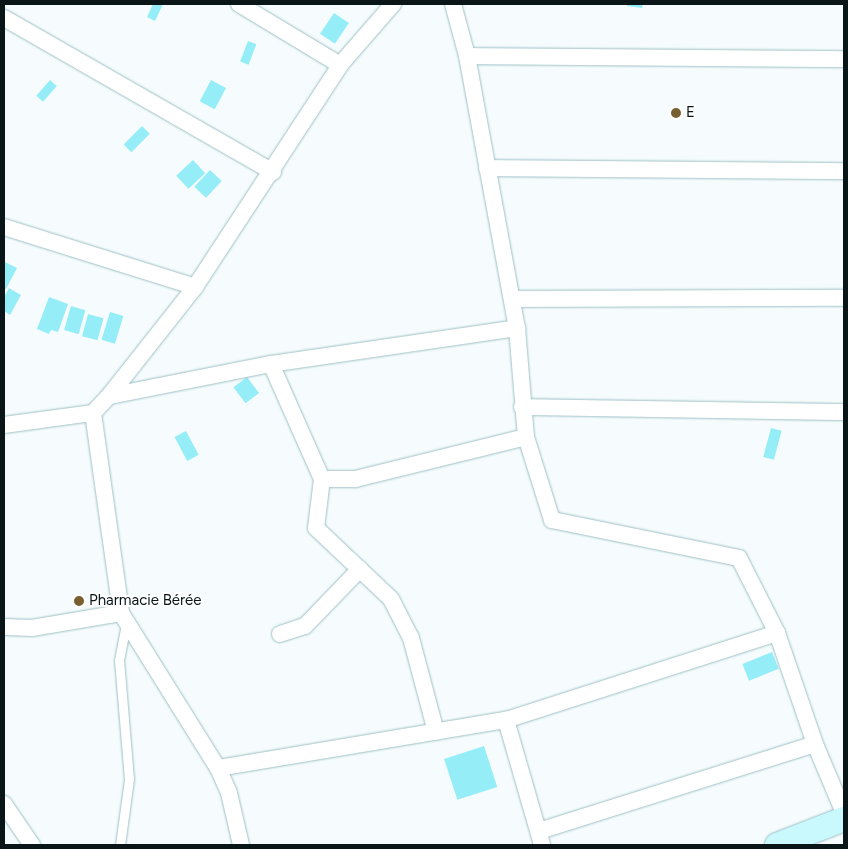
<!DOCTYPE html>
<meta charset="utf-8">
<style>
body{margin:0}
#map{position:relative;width:848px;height:849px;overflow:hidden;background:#f6fcfd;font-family:Figtree,sans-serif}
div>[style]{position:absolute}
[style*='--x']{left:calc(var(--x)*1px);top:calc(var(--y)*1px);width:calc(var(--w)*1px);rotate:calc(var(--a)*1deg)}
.building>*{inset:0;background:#95edf8;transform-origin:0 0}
.roads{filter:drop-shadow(0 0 1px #9ec0c5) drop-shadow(0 0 1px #9ec0c5)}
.service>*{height:9px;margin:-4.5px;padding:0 4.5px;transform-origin:4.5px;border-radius:4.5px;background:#fff}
.minor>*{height:16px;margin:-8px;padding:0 8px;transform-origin:8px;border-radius:8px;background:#fff}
.secondary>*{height:24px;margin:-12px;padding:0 12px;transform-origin:12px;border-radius:12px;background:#c9f8fd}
.dots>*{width:14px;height:14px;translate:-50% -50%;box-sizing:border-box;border:2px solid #fff;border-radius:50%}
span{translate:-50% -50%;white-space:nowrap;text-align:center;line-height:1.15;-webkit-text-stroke:4px #fff;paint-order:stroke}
.poi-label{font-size:15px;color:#091517}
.left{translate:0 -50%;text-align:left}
.frame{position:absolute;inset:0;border:5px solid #091517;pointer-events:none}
</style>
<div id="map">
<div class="building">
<i style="clip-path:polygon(153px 4px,163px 4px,155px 21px,147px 17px)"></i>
<i style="clip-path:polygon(627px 4px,643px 4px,642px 8px,627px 6px)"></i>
<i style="left:334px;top:13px;width:18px;height:25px;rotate:34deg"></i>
<i style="left:248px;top:41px;width:9px;height:22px;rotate:21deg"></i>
<i style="left:50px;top:80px;width:9px;height:21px;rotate:41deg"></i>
<i style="left:211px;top:80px;width:17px;height:24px;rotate:28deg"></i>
<i style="left:142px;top:126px;width:11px;height:26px;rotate:45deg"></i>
<i style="left:193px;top:160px;width:18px;height:23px;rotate:47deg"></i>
<i style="left:210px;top:170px;width:16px;height:23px;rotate:43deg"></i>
<i style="clip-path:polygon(5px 262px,17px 268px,6px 289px,4px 288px)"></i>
<i style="clip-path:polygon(9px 288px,21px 295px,10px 315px,4px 311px,4px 297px)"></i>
<i style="clip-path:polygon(49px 297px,68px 304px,58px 332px,51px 330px,49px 334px,37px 329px)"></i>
<i style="left:71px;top:306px;width:15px;height:25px;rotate:16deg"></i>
<i style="left:110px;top:312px;width:14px;height:29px;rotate:17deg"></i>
<i style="left:88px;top:314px;width:16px;height:23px;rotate:15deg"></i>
<i style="left:247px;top:377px;width:20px;height:17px;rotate:53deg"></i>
<i style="left:771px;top:428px;width:11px;height:30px;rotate:15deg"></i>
<i style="left:186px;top:431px;width:27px;height:13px;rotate:62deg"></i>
<i style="left:772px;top:652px;width:18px;height:32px;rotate:68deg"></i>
<i style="left:484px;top:746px;width:43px;height:42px;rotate:72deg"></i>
</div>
<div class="roads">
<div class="service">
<i style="--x:120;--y:845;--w:67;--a:-82.2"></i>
<i style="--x:129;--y:779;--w:119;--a:-94.8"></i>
<i style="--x:119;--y:660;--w:37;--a:-79"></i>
</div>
<div class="minor">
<i style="--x:239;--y:4;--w:118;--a:31.1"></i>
<i style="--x:453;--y:4;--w:54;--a:74.9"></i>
<i style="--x:467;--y:56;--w:277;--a:79.6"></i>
<i style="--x:517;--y:328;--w:109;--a:85.3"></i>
<i style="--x:526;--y:437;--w:87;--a:72.6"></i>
<i style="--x:552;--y:520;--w:191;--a:11.5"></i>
<i style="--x:739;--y:558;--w:84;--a:63.1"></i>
<i style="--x:777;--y:633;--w:117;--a:71.1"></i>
<i style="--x:815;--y:744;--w:75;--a:67.2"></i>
<i style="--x:4;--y:18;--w:310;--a:29.8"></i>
<i style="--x:467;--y:56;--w:377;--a:0.5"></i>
<i style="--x:487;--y:168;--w:357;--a:0.5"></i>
<i style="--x:4;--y:227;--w:200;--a:17.4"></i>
<i style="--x:512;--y:299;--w:332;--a:-0.2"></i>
<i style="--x:271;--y:364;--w:126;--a:66.1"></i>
<i style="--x:322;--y:479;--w:49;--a:97"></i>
<i style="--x:316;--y:528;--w:103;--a:43.4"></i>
<i style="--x:391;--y:599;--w:44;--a:62.9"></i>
<i style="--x:411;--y:638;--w:97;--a:75.1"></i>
<i style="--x:109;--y:396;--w:165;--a:-11.2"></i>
<i style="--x:271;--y:364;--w:249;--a:-8.3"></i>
<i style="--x:522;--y:407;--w:322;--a:0.9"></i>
<i style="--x:93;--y:413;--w:202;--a:82"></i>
<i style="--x:121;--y:613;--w:183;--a:58"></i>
<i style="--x:218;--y:768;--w:27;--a:66"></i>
<i style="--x:229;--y:793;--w:53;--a:77"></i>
<i style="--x:4;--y:425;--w:90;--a:-7.7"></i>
<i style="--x:93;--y:413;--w:23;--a:-47"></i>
<i style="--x:109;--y:396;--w:139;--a:-51.7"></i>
<i style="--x:195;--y:287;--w:265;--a:-56.8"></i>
<i style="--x:340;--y:65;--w:81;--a:-49"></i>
<i style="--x:322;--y:479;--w:33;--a:0"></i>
<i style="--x:355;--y:479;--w:176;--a:-13.8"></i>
<i style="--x:4;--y:627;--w:28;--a:2"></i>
<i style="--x:32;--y:628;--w:90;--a:-9.6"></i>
<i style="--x:280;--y:634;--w:26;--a:-18"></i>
<i style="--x:305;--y:626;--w:79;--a:-46"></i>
<i style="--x:506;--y:720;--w:130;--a:73.9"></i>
<i style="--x:218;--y:768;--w:292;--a:-9.5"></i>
<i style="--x:506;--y:720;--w:285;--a:-17.8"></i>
<i style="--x:4;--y:804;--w:50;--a:55.7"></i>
<i style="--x:539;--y:831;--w:289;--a:-17.5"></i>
</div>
<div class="secondary">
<i style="--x:777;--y:845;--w:72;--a:-21.2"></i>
</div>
</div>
<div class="dots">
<i style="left:676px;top:113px;background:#785f30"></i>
<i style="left:79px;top:601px;background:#785f30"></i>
</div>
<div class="poi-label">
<span class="left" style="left:686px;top:113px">E</span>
<span class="left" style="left:89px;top:601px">Pharmacie Bérée</span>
</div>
<div class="frame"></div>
</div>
